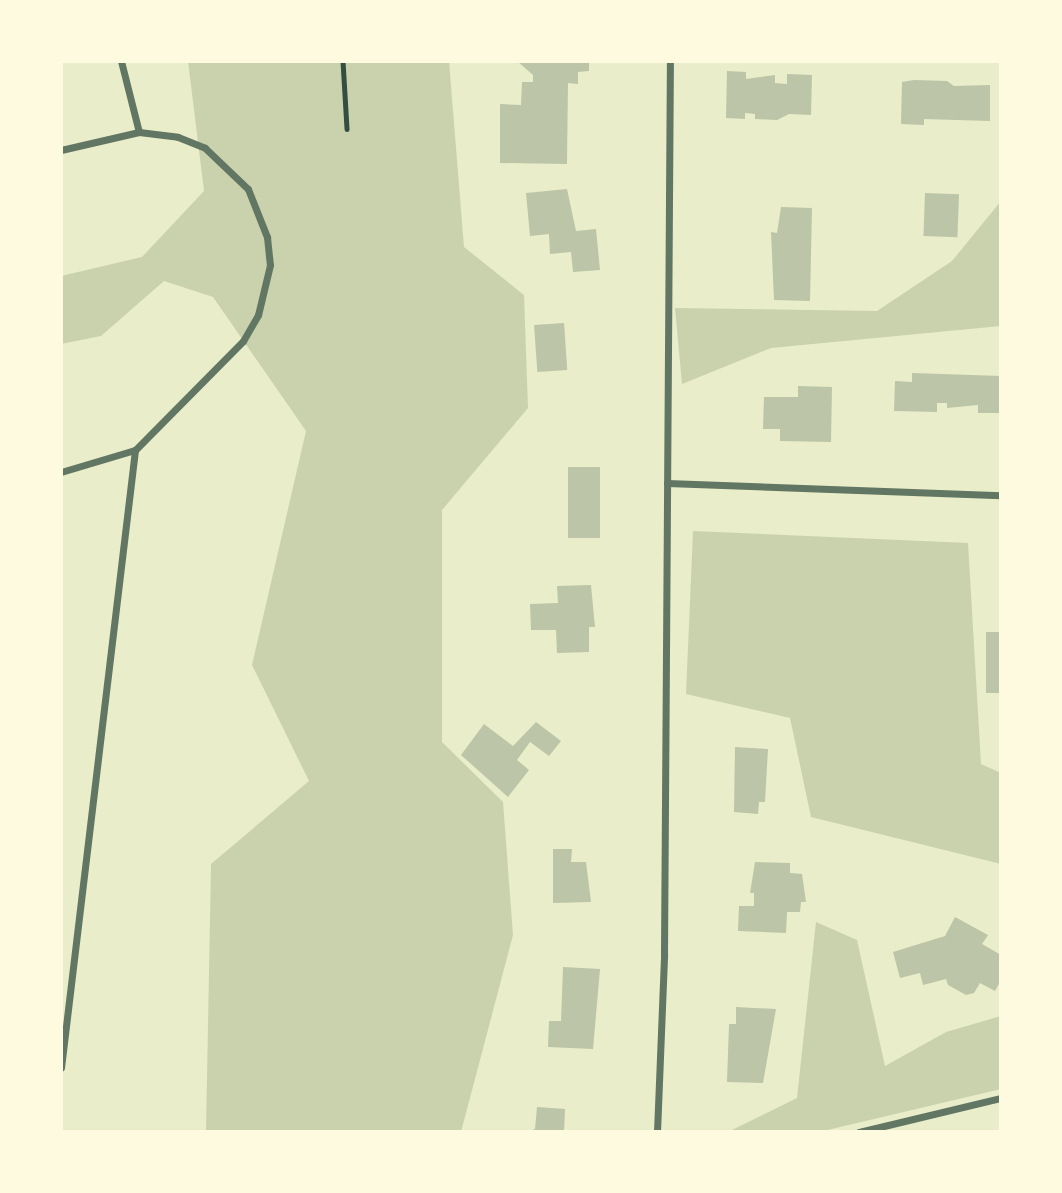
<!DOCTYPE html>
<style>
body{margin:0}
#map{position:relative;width:1062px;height:1193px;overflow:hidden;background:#e9edc9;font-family:"Golos Text",sans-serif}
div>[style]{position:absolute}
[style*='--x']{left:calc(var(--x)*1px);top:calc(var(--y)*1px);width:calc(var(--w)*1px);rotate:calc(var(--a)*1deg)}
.green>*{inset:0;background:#cad2ad}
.building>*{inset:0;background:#bcc5a7;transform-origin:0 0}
.path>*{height:4.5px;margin:-2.25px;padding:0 2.25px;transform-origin:2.25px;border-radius:2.25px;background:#344e41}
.minor>*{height:7px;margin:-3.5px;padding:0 3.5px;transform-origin:3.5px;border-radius:3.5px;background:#617663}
span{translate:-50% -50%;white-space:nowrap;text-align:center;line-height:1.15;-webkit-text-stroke:5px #fefae0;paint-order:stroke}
.frame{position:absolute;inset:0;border:63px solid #fefae0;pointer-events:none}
</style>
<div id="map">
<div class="green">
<i style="clip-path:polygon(188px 61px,449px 61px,464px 247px,524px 295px,528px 408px,442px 510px,442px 742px,503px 802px,513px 935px,461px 1132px,206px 1132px,211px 864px,309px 781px,252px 665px,306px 431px,213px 297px,164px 281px,101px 336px,61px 344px,61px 276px,142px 257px,204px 191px)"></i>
<i style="clip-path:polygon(1001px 201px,1001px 326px,771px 348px,682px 384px,675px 308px,877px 311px,952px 261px)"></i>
<i style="clip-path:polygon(693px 531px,968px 543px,981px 764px,1001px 773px,1001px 864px,811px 817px,790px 718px,686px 694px)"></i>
<i style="clip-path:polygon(816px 922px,857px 940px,885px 1066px,946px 1032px,1001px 1016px,1001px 1089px,819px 1132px,728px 1132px,797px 1098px)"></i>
</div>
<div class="building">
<i style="clip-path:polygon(517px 61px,589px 61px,589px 71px,578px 72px,578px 84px,568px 83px,567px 164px,500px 163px,500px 104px,521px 105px,522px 82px,533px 82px,533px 75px)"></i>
<i style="clip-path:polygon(727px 71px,746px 72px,746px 79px,775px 75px,775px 83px,787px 84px,787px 74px,812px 75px,811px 115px,789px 114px,777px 120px,755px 119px,755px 114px,745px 113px,745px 119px,726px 118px)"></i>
<i style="clip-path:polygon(914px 80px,947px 81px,954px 86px,990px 85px,990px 121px,924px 119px,924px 125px,901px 124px,902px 82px)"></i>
<i style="clip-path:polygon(567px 189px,576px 231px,596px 229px,600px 270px,573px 272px,571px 252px,550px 254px,549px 234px,530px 236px,526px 193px)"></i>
<i style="left:925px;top:193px;width:34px;height:43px;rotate:2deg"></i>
<i style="clip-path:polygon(781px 207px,812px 208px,810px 301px,774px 300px,771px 232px,777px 233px)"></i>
<i style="left:564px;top:323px;width:47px;height:30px;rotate:86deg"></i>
<i style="clip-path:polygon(912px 373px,1001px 376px,1001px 413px,978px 413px,978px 405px,947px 408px,947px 403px,937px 403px,937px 412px,894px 411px,895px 381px,912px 382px)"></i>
<i style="clip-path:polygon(798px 386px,832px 387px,831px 442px,780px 441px,780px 429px,763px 429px,764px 397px,798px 397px)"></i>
<i style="left:568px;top:467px;width:32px;height:71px"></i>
<i style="clip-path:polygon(591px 585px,595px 627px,589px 627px,589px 652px,557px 653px,556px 630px,531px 630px,530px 604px,558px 603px,557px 586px)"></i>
<i style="left:986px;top:632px;width:15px;height:61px"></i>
<i style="clip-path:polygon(536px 722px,561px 741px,549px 756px,530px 742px,517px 760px,529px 770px,508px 797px,461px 755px,484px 724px,513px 746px)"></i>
<i style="clip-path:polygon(735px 747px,768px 749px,765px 802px,759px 802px,758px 814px,734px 812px)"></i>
<i style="clip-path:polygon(553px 849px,572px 849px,571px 862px,586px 862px,591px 902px,553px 903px)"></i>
<i style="clip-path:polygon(755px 862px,790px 863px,790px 873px,802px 874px,806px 902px,801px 902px,800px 912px,787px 912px,786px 933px,738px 931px,739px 906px,754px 906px,754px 893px,750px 893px)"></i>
<i style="clip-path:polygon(955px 917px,988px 935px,982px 944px,1001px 955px,1001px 980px,995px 991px,980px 983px,974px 993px,966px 995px,948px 985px,946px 979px,923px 985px,920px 973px,900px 978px,893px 952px,945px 936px)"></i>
<i style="clip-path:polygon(563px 967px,600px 969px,593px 1049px,548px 1047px,549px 1021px,561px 1021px)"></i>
<i style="clip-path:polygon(736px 1007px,776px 1009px,763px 1083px,727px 1082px,729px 1024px,736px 1024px)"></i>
<i style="clip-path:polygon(537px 1107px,565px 1109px,564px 1132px,525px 1132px,535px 1129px)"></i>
</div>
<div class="path">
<i style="--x:343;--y:61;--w:68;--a:86.6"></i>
</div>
<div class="minor">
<i style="--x:121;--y:61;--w:73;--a:75.8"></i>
<i style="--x:61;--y:150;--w:80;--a:-13"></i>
<i style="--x:139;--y:132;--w:39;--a:7"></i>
<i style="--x:178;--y:137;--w:29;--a:22"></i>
<i style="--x:205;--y:148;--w:59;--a:43.6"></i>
<i style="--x:248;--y:189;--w:52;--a:68.4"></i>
<i style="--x:267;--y:237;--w:28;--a:84"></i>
<i style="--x:270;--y:265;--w:51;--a:103.5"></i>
<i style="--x:258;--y:315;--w:30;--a:120"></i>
<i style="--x:243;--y:341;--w:153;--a:134.7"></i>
<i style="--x:135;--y:450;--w:622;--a:96.83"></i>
<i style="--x:61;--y:472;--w:77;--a:-16.6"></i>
<i style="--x:667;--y:483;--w:334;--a:2.1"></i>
<i style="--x:657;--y:1132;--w:178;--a:-87.7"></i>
<i style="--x:664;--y:954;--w:893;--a:-89.62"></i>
<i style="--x:859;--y:1132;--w:146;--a:-13.5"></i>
</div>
<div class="frame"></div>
</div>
